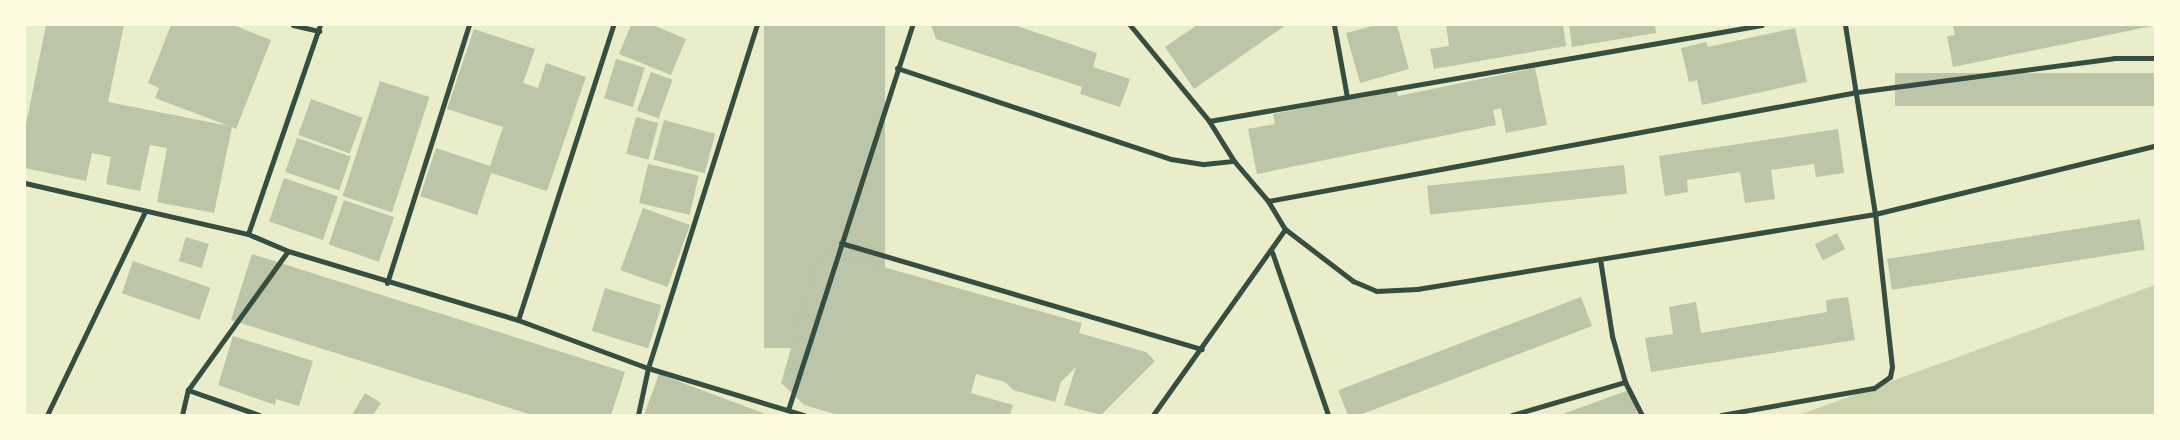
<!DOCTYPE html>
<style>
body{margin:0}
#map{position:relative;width:2180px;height:440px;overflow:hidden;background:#e9edc9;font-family:"Fira Sans",sans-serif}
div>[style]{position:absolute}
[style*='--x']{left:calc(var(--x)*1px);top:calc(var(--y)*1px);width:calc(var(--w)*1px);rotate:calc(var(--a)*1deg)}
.green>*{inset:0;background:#cad2ad}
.building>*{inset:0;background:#bcc5a7;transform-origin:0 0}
.minor>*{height:5px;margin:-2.5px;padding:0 2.5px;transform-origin:2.5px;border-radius:2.5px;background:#344e41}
span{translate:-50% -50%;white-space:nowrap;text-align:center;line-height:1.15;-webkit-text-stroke:5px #fefae0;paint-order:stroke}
.frame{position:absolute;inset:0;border:26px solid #fefae0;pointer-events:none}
</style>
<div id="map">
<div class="green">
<i style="clip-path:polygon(2155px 285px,2155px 415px,1799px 415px)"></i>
</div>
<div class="building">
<i style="clip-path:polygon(46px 25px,124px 25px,108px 102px,229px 126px,155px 98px,159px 88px,148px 83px,171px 25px,233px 25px,271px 40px,236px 129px,232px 127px,214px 213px,157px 202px,167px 148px,150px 145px,140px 191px,106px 184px,111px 157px,92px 153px,86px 181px,25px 168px,25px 129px)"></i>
<i style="clip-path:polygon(631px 25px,653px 25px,686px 39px,671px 75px,619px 54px)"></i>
<i style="left:764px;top:25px;width:121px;height:323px"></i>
<i style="clip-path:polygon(931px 25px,1014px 25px,1097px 53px,1093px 67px,1130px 79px,1120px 107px,1080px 94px,1082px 87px,936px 39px)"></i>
<i style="clip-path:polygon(1197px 25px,1286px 25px,1194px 89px,1165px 47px)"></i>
<i style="clip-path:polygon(1376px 25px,1397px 25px,1409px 69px,1360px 83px,1346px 33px)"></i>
<i style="clip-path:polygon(1446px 25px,1563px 25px,1566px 46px,1434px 69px,1430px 49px,1449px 46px)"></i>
<i style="clip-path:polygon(1569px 25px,1655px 25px,1656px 33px,1572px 47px)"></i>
<i style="clip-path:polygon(1953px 25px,2152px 25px,2152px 26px,1953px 67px,1947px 36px,1955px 35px)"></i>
<i style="clip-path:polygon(1795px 28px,1807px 82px,1702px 105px,1697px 80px,1689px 82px,1681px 48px,1706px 42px,1708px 47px)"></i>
<i style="clip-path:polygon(474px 29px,535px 49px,523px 83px,538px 88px,546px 63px,586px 77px,547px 191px,491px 173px,477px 215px,420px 196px,436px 148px,490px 166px,503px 127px,447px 109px)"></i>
<i style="left:616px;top:59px;width:30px;height:41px;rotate:17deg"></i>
<i style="clip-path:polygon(1535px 68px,1547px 125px,1506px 133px,1501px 108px,1493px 110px,1496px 125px,1257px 174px,1248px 129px,1275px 124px,1273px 114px,1396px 89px,1398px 96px)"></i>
<i style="left:651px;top:72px;width:23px;height:41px;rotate:20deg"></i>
<i style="left:2155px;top:73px;width:33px;height:260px;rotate:90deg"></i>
<i style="left:380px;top:81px;width:52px;height:121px;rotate:18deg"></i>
<i style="left:311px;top:99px;width:55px;height:38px;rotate:20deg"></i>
<i style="left:636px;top:117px;width:23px;height:38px;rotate:15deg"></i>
<i style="left:664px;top:120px;width:53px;height:41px;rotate:15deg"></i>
<i style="clip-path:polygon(1838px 129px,1844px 173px,1816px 177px,1814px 164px,1771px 170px,1775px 199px,1745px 203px,1740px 172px,1687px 180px,1688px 192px,1665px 196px,1659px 156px)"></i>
<i style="left:297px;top:138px;width:57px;height:36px;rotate:19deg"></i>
<i style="left:648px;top:164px;width:52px;height:40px;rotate:13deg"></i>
<i style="left:1624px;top:165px;width:29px;height:198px;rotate:84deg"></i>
<i style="left:284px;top:178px;width:57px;height:46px;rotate:19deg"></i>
<i style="left:344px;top:200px;width:53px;height:47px;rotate:19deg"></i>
<i style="left:643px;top:208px;width:50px;height:66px;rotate:20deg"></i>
<i style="left:2140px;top:219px;width:31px;height:256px;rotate:81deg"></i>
<i style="left:1837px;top:233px;width:18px;height:25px;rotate:63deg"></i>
<i style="left:186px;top:237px;width:24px;height:25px;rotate:17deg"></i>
<i style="clip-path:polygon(823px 250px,1082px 323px,1079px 333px,1146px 352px,1155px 361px,1101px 415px,1064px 405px,1076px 367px,1061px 382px,1055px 402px,1013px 390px,1005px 382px,976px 374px,971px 393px,1013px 405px,1010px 415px,838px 415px,804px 405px,781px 383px,818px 255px)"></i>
<i style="clip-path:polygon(252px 254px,625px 372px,611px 415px,532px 415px,231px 320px)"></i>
<i style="left:133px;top:261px;width:82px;height:34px;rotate:19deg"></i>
<i style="left:605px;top:288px;width:59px;height:45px;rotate:17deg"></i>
<i style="left:1581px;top:297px;width:31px;height:260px;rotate:69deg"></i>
<i style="clip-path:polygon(1848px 297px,1855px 340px,1651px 372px,1645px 338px,1673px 334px,1669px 307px,1696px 302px,1701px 333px,1827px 312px,1826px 300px)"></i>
<i style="clip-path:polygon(233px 336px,313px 361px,299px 406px,276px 399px,275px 405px,218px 385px)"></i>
<i style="clip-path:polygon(659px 374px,768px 415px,644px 415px)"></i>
<i style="clip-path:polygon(1629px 390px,1638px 415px,1560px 415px)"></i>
<i style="clip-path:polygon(365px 393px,381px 403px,373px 415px,352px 415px)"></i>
</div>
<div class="minor">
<i style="--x:293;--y:25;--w:27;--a:13"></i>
<i style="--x:1130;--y:25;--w:124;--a:50.5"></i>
<i style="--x:1209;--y:121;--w:47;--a:58"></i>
<i style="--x:1234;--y:161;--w:52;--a:49.6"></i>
<i style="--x:1268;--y:201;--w:33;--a:59"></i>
<i style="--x:1285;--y:229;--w:86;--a:37.4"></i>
<i style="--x:1353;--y:281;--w:25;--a:23"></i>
<i style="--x:1376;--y:291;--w:41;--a:-2.8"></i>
<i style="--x:1417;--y:289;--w:464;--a:-9.3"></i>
<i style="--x:1875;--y:214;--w:288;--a:-13.7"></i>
<i style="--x:1334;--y:25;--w:73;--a:79.8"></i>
<i style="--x:897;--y:68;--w:289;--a:18.4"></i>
<i style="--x:1171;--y:159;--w:33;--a:9"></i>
<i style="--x:1204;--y:164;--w:30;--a:-6"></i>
<i style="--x:1209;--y:121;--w:561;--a:-9.85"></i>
<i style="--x:25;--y:183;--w:229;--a:12.9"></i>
<i style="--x:248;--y:234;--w:43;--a:23"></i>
<i style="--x:288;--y:251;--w:240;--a:16.7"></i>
<i style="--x:518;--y:320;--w:139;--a:20.3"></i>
<i style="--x:648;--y:368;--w:163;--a:16.8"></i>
<i style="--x:1268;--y:201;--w:599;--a:-10.48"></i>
<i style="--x:1857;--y:92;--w:259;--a:-7.5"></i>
<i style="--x:2114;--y:58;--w:41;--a:0"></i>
<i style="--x:248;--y:234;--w:221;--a:-71"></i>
<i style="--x:841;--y:243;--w:376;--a:16.4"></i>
<i style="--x:1272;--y:252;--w:172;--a:71"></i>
<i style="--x:1600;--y:259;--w:78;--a:81.1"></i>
<i style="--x:1612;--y:336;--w:48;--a:74.2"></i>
<i style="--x:1625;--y:382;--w:37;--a:63"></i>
<i style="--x:387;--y:283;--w:271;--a:-72.4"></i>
<i style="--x:518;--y:320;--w:310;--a:-72.1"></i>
<i style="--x:188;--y:390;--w:75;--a:19.4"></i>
<i style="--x:788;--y:410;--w:404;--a:-72.1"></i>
<i style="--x:47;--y:415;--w:226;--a:-64.3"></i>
<i style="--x:182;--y:415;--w:26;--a:-77"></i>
<i style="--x:188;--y:390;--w:171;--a:-54.3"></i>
<i style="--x:638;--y:415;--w:48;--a:-78"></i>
<i style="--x:648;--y:368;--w:360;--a:-72.4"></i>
<i style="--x:1153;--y:415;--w:228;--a:-54.6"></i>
<i style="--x:1512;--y:415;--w:118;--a:-16.3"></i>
<i style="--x:1721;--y:415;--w:155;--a:-10"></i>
<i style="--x:1874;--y:388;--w:19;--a:-35"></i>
<i style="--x:1890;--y:377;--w:10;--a:-79"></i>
<i style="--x:1892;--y:367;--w:154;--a:-96.3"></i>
<i style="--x:1875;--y:214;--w:191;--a:-99"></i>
</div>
<div class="frame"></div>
</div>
